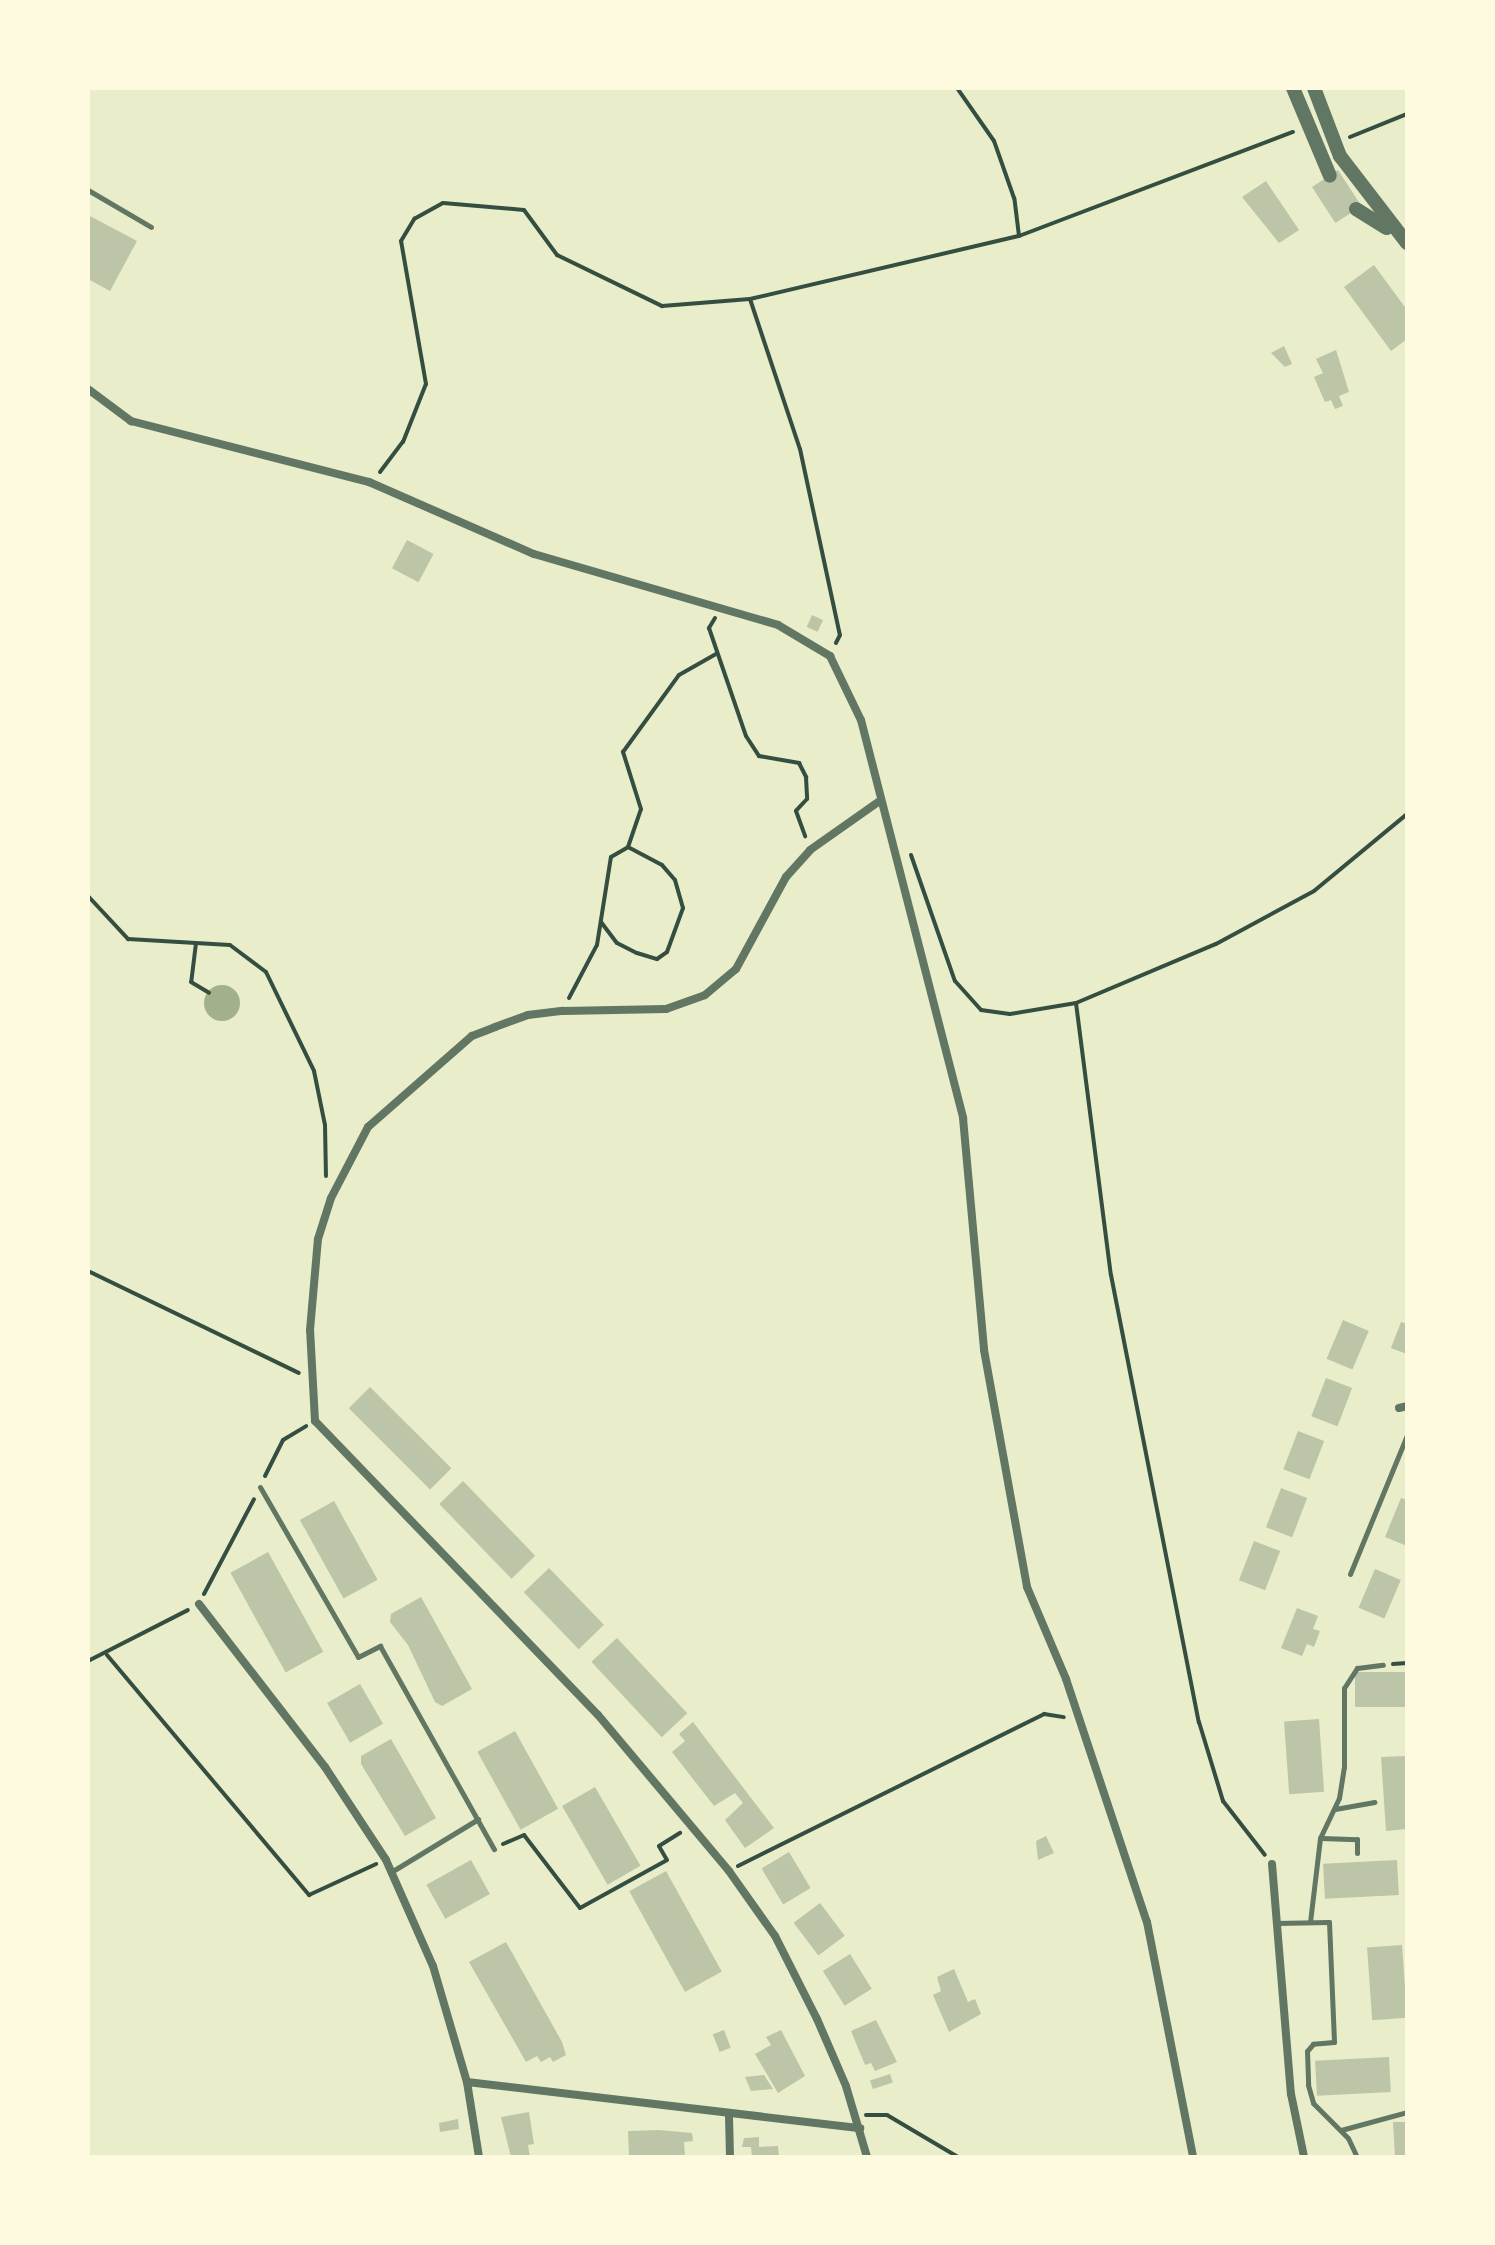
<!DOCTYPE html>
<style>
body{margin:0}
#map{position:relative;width:1495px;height:2245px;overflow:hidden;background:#e9edc9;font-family:Lato,sans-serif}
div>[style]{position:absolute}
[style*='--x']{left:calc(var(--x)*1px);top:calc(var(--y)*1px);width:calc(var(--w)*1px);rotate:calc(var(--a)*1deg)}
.water>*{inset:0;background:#a3b18a}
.round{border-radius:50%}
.building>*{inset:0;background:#bcc5a7;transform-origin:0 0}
.path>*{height:4px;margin:-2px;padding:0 2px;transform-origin:2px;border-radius:2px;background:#344e41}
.service>*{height:5px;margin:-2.5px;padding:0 2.5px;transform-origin:2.5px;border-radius:2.5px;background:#617663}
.minor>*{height:8px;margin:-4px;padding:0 4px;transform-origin:4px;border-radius:4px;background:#617663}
.tertiary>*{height:14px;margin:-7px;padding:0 7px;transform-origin:7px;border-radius:7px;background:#617663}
span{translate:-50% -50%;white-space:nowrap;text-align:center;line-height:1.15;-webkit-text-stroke:8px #fefae0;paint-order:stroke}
.frame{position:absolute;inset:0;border:90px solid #fefae0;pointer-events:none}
</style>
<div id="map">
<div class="water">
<i class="round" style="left:204px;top:985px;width:36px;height:36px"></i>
</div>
<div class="building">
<i style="left:1338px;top:170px;width:43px;height:31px;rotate:57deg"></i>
<i style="clip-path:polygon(1266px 181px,1299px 230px,1279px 243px,1242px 197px)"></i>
<i style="clip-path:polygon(88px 215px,137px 241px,110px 291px,88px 279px)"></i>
<i style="clip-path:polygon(1374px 265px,1407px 310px,1407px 339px,1391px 351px,1344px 287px)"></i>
<i style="clip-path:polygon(1284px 346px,1292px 364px,1285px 367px,1271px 353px)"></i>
<i style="clip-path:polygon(1336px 350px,1349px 392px,1339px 396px,1343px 406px,1335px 409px,1331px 400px,1325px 402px,1314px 377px,1323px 373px,1316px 359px)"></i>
<i style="left:407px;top:540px;width:30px;height:32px;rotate:28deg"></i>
<i style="left:812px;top:615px;width:12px;height:13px;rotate:24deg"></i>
<i style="left:1343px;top:1320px;width:28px;height:42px;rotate:23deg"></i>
<i style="clip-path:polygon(1401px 1322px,1407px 1324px,1407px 1354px,1391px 1348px)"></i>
<i style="left:1326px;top:1378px;width:28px;height:41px;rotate:21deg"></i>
<i style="left:370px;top:1387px;width:115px;height:30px;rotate:45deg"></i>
<i style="left:1298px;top:1431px;width:28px;height:41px;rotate:21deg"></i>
<i style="left:463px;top:1481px;width:104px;height:33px;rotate:46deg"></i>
<i style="left:1281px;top:1488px;width:28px;height:42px;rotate:21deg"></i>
<i style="clip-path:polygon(1401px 1498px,1407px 1500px,1407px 1546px,1385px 1537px)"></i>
<i style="left:334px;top:1501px;width:90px;height:39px;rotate:61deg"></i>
<i style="left:1254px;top:1541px;width:28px;height:42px;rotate:21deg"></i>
<i style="left:268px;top:1552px;width:114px;height:43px;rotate:61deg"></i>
<i style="left:549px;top:1568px;width:79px;height:35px;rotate:46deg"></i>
<i style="left:1375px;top:1569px;width:28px;height:42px;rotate:23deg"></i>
<i style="clip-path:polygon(421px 1597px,472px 1689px,442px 1706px,435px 1702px,408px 1645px,390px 1622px,391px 1614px)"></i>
<i style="clip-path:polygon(1297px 1608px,1318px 1616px,1313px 1629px,1320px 1631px,1314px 1647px,1307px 1644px,1302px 1656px,1281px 1648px)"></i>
<i style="left:617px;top:1638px;width:103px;height:35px;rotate:47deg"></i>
<i style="left:1407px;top:1672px;width:35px;height:52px;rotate:90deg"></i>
<i style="left:360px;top:1684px;width:46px;height:38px;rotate:60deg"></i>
<i style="left:1319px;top:1719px;width:73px;height:35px;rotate:86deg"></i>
<i style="clip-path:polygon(693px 1722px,774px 1828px,745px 1848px,725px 1820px,743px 1803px,735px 1793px,714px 1806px,672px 1752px,685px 1741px,679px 1734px)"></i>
<i style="left:515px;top:1731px;width:89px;height:43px;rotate:61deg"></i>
<i style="clip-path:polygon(391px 1739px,436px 1818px,405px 1836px,361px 1764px,361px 1756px)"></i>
<i style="clip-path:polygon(1407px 1756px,1407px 1829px,1386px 1831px,1381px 1757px)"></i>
<i style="left:595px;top:1787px;width:91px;height:38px;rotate:60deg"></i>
<i style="clip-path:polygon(1046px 1836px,1054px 1853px,1038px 1860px,1036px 1841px)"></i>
<i style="left:789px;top:1852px;width:42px;height:32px;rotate:59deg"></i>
<i style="left:471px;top:1860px;width:39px;height:51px;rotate:61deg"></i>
<i style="left:1397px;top:1860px;width:35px;height:74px;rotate:87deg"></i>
<i style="left:666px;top:1871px;width:115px;height:42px;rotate:61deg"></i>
<i style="left:820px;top:1903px;width:41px;height:33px;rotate:53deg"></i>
<i style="clip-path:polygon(506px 1942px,562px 2042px,566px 2055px,553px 2062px,550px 2057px,541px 2062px,537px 2056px,526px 2062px,469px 1962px)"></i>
<i style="left:1402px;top:1945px;width:73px;height:35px;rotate:86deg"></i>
<i style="left:850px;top:1954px;width:41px;height:32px;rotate:58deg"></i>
<i style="clip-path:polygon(954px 1969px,968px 2002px,975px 1999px,981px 2014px,949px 2032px,933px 1995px,941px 1991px,937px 1977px)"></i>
<i style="clip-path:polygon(876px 2020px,897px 2062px,875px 2071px,871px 2063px,865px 2065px,851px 2031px)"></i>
<i style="left:724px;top:2030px;width:19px;height:12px;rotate:69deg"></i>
<i style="clip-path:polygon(781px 2030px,805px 2076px,778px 2093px,755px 2054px,771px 2045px,766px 2037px)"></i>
<i style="left:1389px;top:2057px;width:35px;height:74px;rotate:87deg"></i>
<i style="left:890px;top:2074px;width:9px;height:21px;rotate:72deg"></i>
<i style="clip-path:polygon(764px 2075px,773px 2089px,751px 2091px,745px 2077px)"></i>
<i style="clip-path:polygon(529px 2112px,534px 2144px,528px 2145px,530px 2157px,511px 2157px,501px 2117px)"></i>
<i style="clip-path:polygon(458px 2119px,459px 2129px,440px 2132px,439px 2123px)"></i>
<i style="clip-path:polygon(1393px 2122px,1407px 2122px,1407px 2157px,1395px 2157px)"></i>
<i style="clip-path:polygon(659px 2130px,692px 2133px,693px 2141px,684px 2142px,685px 2157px,629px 2157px,628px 2131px)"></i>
<i style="clip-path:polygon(759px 2137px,759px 2147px,778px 2146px,779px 2157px,752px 2157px,751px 2147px,742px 2147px,744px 2138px)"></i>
</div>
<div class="path">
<i style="--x:1350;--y:137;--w:61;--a:-22"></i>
<i style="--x:1019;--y:236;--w:293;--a:-20.8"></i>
<i style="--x:750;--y:299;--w:158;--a:71.6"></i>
<i style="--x:800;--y:449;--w:190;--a:77.9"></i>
<i style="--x:840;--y:635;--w:9;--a:117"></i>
<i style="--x:380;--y:472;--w:38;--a:-53"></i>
<i style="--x:403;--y:442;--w:62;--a:-68.4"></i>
<i style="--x:426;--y:384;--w:145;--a:-99.9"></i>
<i style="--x:401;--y:241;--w:26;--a:-59"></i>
<i style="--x:414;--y:219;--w:33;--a:-29"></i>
<i style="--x:443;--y:203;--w:81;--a:4.9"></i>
<i style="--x:524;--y:210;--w:56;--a:53.7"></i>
<i style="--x:557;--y:255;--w:117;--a:25.9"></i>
<i style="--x:662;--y:306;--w:88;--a:-4.5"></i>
<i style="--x:750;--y:299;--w:276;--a:-13.2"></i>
<i style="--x:1019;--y:236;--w:38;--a:-97"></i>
<i style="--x:1014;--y:198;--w:60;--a:-109.3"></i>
<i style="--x:994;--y:141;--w:65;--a:-124.9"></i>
<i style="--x:715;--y:618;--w:12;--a:121"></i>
<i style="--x:709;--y:628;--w:114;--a:71.1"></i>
<i style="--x:746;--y:736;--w:24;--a:57"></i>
<i style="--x:759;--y:756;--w:41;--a:9.9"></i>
<i style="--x:799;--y:763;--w:16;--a:63"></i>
<i style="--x:806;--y:777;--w:22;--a:87"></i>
<i style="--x:807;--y:799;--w:16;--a:133"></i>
<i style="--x:796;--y:811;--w:27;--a:70"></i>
<i style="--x:911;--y:855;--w:133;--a:70.8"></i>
<i style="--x:955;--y:981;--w:39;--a:48"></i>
<i style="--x:981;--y:1010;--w:29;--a:8"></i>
<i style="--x:1010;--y:1014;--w:67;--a:-9.5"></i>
<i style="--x:1076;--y:1003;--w:152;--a:-22.9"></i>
<i style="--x:1216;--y:944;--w:111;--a:-28.4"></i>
<i style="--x:1314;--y:891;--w:121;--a:-39.6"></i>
<i style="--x:88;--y:896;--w:59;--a:47.1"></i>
<i style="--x:128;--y:939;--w:102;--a:3.4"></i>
<i style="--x:230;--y:945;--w:45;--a:36.9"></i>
<i style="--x:266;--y:972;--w:110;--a:64.1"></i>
<i style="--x:314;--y:1071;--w:55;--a:78.5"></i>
<i style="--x:325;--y:1125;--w:51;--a:88.9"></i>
<i style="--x:601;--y:922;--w:26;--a:53"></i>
<i style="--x:617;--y:943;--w:22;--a:27"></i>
<i style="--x:637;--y:953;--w:21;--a:17"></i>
<i style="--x:657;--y:959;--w:12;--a:-35"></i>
<i style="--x:667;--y:952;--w:47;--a:-70"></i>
<i style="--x:683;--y:908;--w:29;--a:-106"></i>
<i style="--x:675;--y:880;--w:20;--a:-131"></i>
<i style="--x:662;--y:865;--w:38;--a:-152"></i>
<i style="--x:196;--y:943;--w:39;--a:97"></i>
<i style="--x:191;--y:982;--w:21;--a:31"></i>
<i style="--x:569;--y:998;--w:60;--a:-62.2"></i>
<i style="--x:597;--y:945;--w:89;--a:-81"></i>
<i style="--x:611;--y:857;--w:20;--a:-30"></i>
<i style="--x:628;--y:847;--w:40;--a:-71.1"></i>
<i style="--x:641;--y:809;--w:60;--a:-107.5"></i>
<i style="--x:623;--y:752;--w:95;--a:-54"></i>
<i style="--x:679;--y:675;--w:43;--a:-29.6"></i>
<i style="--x:1076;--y:1003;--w:274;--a:82.7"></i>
<i style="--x:1111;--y:1275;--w:456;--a:78.9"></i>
<i style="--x:1199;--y:1722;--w:83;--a:73.1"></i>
<i style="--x:1223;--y:1801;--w:68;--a:52.1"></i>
<i style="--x:88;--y:1271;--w:234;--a:25.8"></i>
<i style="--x:265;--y:1476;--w:40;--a:-63.4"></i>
<i style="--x:283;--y:1440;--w:27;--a:-31"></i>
<i style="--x:204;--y:1594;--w:107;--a:-62.2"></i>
<i style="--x:107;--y:1655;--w:314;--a:49.9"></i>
<i style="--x:309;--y:1895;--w:74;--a:-24.8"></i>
<i style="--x:88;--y:1661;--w:112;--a:-27"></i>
<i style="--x:1393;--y:1664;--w:14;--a:-4"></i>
<i style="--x:503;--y:1844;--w:23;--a:-23"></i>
<i style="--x:524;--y:1835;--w:92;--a:52.5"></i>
<i style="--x:580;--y:1908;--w:99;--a:-28.9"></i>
<i style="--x:667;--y:1860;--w:16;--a:-120"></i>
<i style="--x:659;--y:1846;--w:25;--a:-32"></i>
<i style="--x:738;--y:1866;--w:342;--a:-26.4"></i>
<i style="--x:1044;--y:1714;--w:20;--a:9"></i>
<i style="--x:866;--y:2115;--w:21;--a:0"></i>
<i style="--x:887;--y:2115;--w:82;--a:30.6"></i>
</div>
<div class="service">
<i style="--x:88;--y:190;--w:73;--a:30.4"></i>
<i style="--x:260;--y:1487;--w:196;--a:60"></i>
<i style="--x:358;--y:1657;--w:25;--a:-27"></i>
<i style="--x:380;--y:1646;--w:233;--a:60.7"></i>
<i style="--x:1350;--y:1574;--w:150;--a:-67.7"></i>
<i style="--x:1335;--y:1809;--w:40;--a:-10"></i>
<i style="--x:1321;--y:1838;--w:36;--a:2"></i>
<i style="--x:1357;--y:1839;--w:14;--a:90"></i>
<i style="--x:391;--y:1872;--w:102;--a:-31.3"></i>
<i style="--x:1310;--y:1922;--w:85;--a:-83.2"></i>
<i style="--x:1320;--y:1838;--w:44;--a:-64.6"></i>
<i style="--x:1339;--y:1798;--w:31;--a:-81"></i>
<i style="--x:1344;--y:1767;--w:79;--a:-90"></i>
<i style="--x:1344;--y:1688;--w:24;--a:-57"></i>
<i style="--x:1357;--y:1668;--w:26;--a:-7"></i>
<i style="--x:1276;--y:1923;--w:53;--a:-1.1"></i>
<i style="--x:1329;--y:1922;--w:120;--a:87.6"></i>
<i style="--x:1334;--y:2042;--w:21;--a:175"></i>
<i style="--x:1313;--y:2044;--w:9;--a:131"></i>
<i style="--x:1307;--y:2051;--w:34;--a:88"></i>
<i style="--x:1308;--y:2085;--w:19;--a:74"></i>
<i style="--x:1313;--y:2103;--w:49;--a:45"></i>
<i style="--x:1348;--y:2138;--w:21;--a:65"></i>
<i style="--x:1341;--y:2130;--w:68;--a:-15.3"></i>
</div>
<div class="minor">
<i style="--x:88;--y:389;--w:54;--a:36.7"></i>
<i style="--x:131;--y:421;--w:246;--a:14.4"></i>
<i style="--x:369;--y:482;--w:180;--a:23.6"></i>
<i style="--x:534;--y:554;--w:254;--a:16.2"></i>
<i style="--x:778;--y:625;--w:61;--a:30.8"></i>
<i style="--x:830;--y:656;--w:71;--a:64.2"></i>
<i style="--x:861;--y:720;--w:411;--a:75.6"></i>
<i style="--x:963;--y:1118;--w:233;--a:84.8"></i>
<i style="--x:984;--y:1350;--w:241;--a:79.7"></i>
<i style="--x:1027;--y:1587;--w:100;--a:67"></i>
<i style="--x:1066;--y:1679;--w:256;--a:71.6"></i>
<i style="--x:1147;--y:1922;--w:239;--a:78.9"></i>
<i style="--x:1399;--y:1408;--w:8;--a:-14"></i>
<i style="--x:199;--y:1604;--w:206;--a:52.3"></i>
<i style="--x:325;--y:1767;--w:111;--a:56.7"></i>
<i style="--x:386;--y:1860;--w:116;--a:66.1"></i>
<i style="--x:433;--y:1966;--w:121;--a:73.7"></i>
<i style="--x:467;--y:2082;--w:76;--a:80.9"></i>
<i style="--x:1272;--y:1864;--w:231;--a:85.3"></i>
<i style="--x:1291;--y:2094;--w:64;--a:78.3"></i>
<i style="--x:467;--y:2082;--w:396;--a:6.7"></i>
<i style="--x:729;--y:2116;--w:41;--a:88.6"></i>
<i style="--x:867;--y:2157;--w:74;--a:-106.5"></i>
<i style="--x:846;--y:2086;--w:73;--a:-113.4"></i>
<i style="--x:817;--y:2019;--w:93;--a:-116.8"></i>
<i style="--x:775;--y:1936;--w:80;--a:-125.3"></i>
<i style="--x:729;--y:1871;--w:204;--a:-130"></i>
<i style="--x:598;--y:1715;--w:408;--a:-133.9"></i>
<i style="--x:315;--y:1421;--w:91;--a:-93.1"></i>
<i style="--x:310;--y:1330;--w:91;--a:-85"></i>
<i style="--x:318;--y:1239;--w:43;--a:-72.4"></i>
<i style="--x:331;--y:1198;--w:80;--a:-62.5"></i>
<i style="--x:368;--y:1127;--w:138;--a:-41.2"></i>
<i style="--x:472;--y:1036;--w:25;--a:-21"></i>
<i style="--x:495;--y:1027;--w:35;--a:-20"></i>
<i style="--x:528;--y:1015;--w:35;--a:-7"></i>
<i style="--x:563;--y:1011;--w:103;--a:-1.1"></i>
<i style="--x:666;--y:1009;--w:41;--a:-19.7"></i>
<i style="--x:705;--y:995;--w:40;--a:-40"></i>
<i style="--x:736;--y:969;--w:105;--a:-61.5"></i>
<i style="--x:786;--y:877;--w:36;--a:-48"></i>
<i style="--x:810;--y:850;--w:83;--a:-35.2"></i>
</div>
<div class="tertiary">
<i style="--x:1293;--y:88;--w:95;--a:67.2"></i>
<i style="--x:1314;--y:88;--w:73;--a:69.1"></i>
<i style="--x:1340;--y:156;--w:110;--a:52.4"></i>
<i style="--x:1356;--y:209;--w:36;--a:32"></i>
</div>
<div class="frame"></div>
</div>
